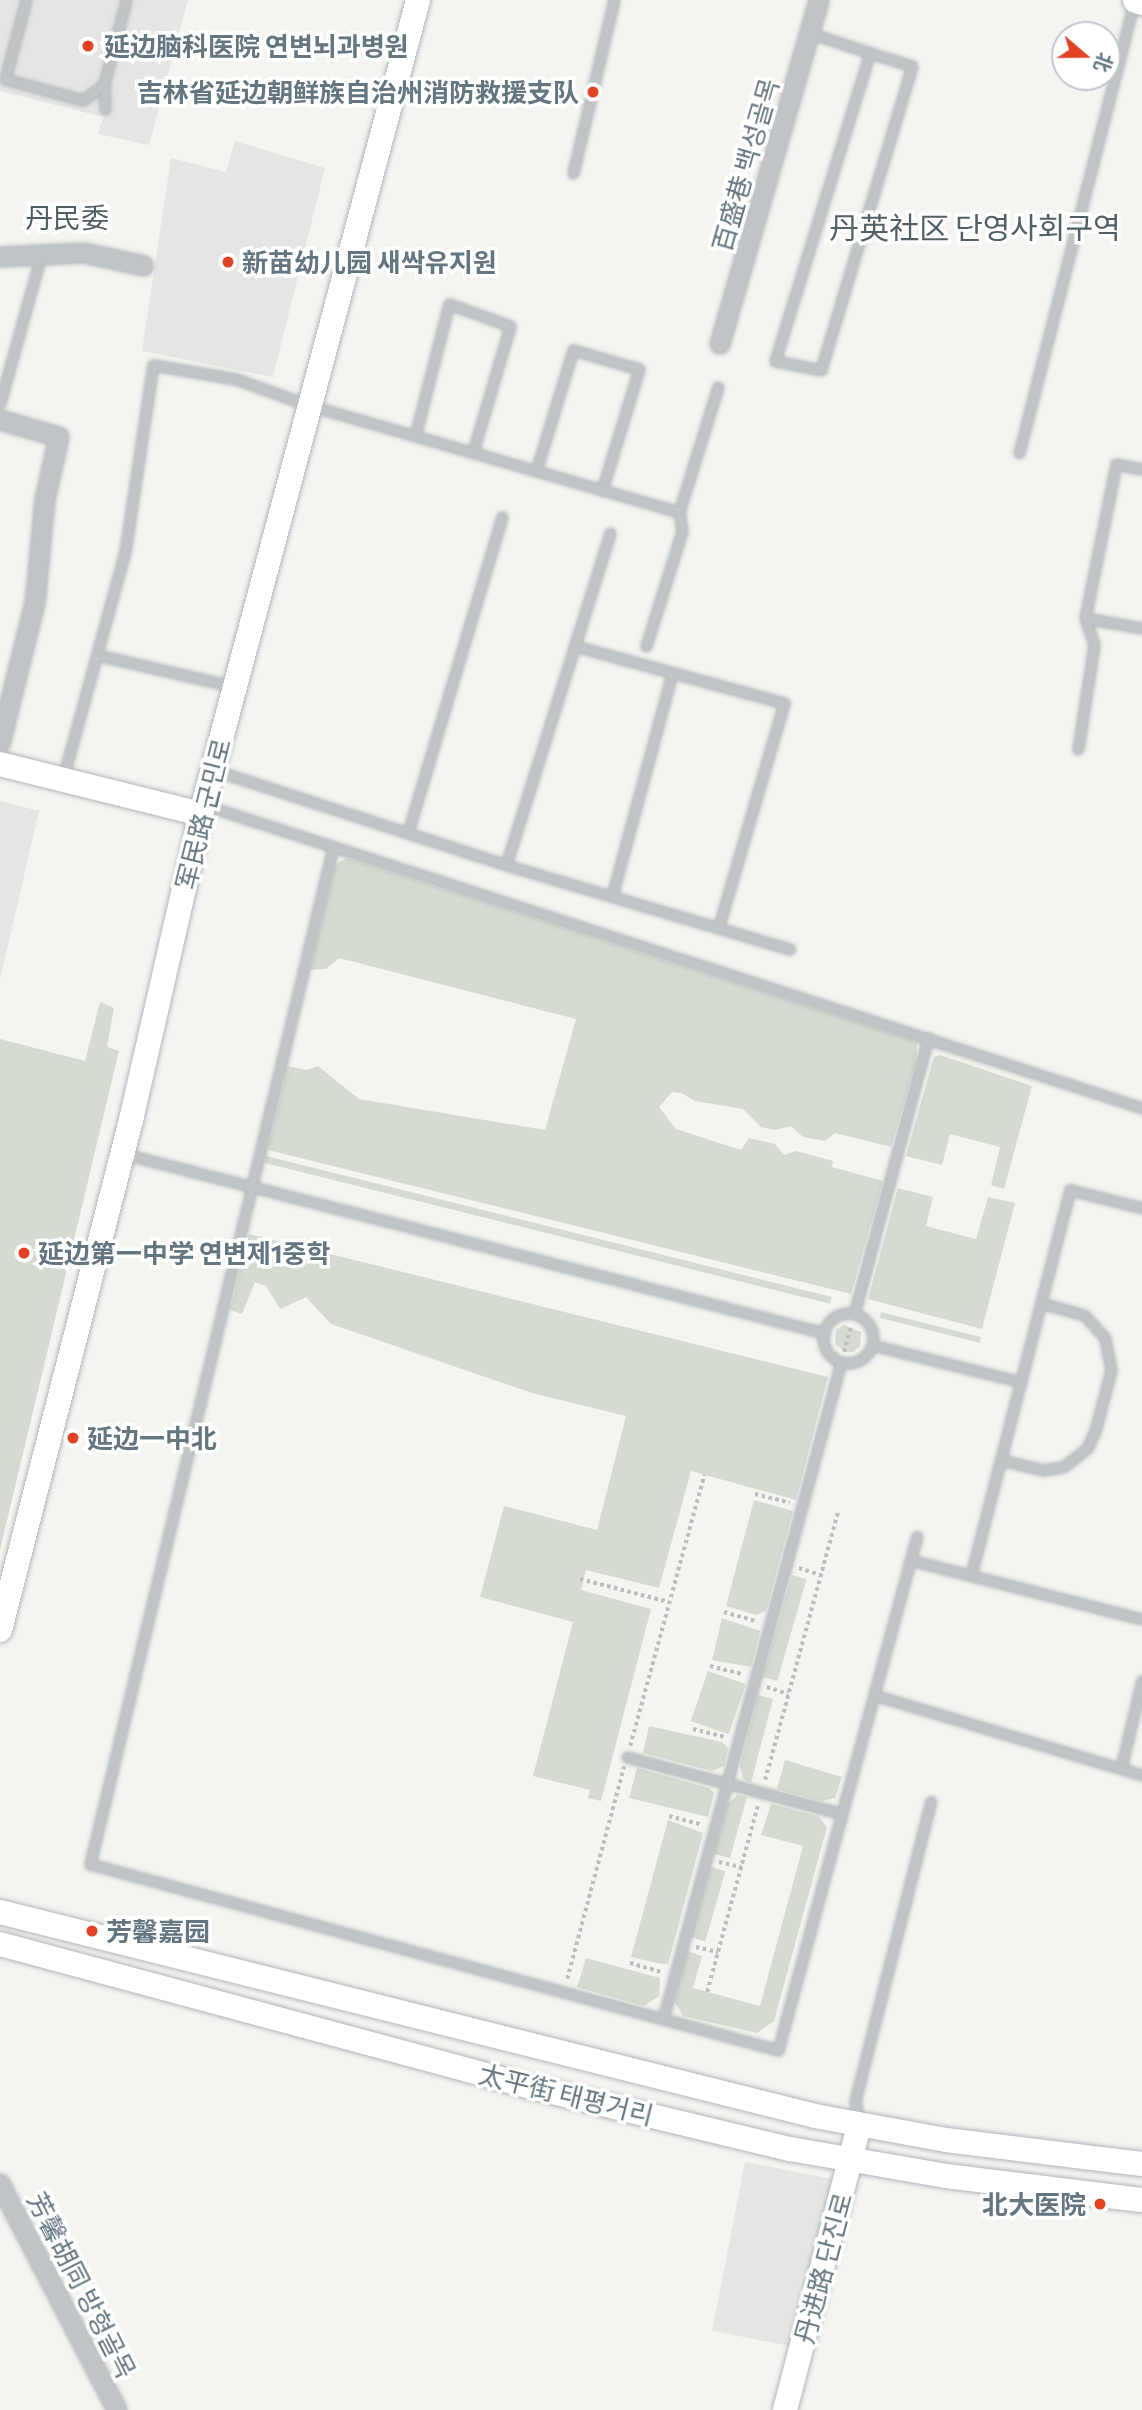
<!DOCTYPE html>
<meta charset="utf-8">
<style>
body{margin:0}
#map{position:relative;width:1142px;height:2410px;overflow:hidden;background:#f4f4f0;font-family:Commissioner,"Noto Sans SC","Noto Sans KR",sans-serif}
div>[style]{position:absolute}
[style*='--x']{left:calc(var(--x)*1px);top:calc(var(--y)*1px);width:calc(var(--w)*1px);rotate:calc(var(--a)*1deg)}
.built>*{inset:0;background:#e5e6e4;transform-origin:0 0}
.green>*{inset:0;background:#d6dbd1;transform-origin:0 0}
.path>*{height:3.5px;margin-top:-1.75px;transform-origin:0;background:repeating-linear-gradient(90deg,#bbbdbf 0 3.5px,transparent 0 7px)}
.roads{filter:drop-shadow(0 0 2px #b1b7bb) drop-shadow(0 0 2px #b1b7bb)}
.lane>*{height:9px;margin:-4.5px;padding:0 4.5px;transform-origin:4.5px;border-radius:4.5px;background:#bfc4c6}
.lane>.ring{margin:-4.5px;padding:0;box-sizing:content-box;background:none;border:9px solid #bfc4c6;border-radius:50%}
.street>*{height:18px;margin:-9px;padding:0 9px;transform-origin:9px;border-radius:9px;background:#bfc4c6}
.secondary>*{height:24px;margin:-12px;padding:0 12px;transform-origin:12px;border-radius:12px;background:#fff}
.primary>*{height:26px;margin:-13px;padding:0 13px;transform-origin:13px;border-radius:13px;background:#fff}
.dots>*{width:19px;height:19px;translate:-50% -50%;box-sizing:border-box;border:4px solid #fff;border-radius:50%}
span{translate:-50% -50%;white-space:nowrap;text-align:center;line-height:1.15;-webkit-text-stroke:7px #fff;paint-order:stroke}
.poi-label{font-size:26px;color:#637681;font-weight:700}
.left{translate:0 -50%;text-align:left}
.right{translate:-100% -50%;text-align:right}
.street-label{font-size:26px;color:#637681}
.neighbourhood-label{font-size:28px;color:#515f66}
.quarter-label{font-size:30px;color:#515f66}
.north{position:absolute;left:1051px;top:21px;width:70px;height:70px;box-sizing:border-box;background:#fff;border:2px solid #c1c8cd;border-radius:50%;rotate:110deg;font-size:19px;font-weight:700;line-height:28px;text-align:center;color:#637681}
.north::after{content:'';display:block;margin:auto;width:24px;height:32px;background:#e14324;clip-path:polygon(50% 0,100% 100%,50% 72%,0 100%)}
</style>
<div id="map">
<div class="built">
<i style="clip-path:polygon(0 0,188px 0,149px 145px,98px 134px,103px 117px,0 91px)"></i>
<i style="clip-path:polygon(235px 141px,325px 168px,273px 377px,142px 351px,171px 158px,226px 172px)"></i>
<i style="clip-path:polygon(0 801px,39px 811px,0 980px)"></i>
<i style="left:745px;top:2162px;width:92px;height:172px;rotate:11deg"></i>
</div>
<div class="green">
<i style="clip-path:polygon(346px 858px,917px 1042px,916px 1061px,891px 1147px,835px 1133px,825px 1141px,803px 1137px,791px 1126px,775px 1130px,761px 1127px,743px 1109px,695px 1101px,681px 1093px,672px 1092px,659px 1107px,676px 1129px,741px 1150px,749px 1138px,775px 1144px,784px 1155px,796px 1151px,833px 1161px,832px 1167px,883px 1181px,851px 1294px,268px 1150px,288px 1066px,307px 1070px,318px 1066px,359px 1099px,545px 1130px,576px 1019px,339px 958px,326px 969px,310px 970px,335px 865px)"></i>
<i style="clip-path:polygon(100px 1002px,114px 1008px,107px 1047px,119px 1051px,0 1550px,0 1039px,85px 1061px)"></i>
<i style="clip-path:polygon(940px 1055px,1032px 1086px,1004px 1189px,991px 1185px,1000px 1147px,950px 1134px,942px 1165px,906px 1156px,934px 1057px)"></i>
<i style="left:266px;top:1156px;width:583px;height:7px;rotate:14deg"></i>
<i style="clip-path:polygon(898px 1188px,933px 1197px,926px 1226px,976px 1239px,988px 1197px,1015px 1203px,982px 1329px,868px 1299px)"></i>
<i style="clip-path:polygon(249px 1234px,828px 1377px,796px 1500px,691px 1471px,659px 1588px,586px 1570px,581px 1590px,651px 1609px,601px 1801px,588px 1798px,590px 1790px,533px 1776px,573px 1622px,480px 1597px,504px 1506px,597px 1530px,626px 1416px,532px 1393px,331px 1324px,306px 1297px,280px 1309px,266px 1286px,255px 1282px,242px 1314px,230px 1310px)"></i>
<i style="left:881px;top:1312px;width:103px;height:6px;rotate:14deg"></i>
<i style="clip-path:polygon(844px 1325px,861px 1332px,860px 1346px,853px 1352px,845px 1352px,835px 1344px,836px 1330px)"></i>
<i style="clip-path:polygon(754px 1500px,793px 1511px,766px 1611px,756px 1615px,726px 1606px)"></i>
<i style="left:792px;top:1575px;width:15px;height:106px;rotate:16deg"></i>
<i style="clip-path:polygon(722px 1618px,760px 1631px,751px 1667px,712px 1660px)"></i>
<i style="left:708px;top:1671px;width:40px;height:53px;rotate:19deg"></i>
<i style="clip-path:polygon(758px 1695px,773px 1699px,751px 1783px,743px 1779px,740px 1766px)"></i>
<i style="clip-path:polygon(649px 1726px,722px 1742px,728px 1748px,724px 1766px,712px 1771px,643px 1753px)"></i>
<i style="clip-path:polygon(785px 1760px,842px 1777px,835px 1798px,821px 1801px,777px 1789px)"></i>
<i style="clip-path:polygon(637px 1768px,709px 1788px,714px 1793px,708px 1817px,629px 1798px)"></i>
<i style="clip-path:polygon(737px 1795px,747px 1797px,730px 1858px,714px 1854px,728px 1804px)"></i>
<i style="clip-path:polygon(771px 1804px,818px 1816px,827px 1827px,774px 2021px,757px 2033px,683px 2016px,675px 2002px,687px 1951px,702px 1956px,693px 1988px,760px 2006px,803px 1846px,761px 1835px)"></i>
<i style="clip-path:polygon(668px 1820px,703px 1833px,668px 1964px,661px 1964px,631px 1957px)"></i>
<i style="left:711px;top:1867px;width:15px;height:73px;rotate:16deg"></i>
<i style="clip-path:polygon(586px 1958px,660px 1978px,659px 1996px,644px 2006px,577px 1987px)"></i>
</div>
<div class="path">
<i style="--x:844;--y:1352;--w:27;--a:-75"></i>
<i style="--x:755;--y:1494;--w:36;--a:14"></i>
<i style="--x:799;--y:1568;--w:23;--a:18"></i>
<i style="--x:580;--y:1579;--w:92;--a:14.5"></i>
<i style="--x:724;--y:1612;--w:35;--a:16"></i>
<i style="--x:710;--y:1666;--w:34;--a:14"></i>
<i style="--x:767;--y:1687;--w:22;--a:18"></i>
<i style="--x:693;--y:1729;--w:34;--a:14"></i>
<i style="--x:630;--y:1746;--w:281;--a:-74.7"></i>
<i style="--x:765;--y:1780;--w:279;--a:-74.8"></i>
<i style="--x:669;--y:1816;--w:34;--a:15"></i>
<i style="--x:719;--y:1862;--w:23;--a:13"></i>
<i style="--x:696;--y:1947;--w:23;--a:13"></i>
<i style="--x:630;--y:1963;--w:33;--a:16"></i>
<i style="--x:567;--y:1979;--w:220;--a:-75"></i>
<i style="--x:707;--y:1992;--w:195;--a:-74.8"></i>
</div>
<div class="roads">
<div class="lane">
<i style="--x:26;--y:0;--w:82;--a:104.9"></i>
<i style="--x:5;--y:79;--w:81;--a:15.1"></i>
<i style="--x:83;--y:100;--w:26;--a:-37"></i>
<i style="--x:810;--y:33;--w:63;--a:18.4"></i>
<i style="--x:870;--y:53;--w:44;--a:17.2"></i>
<i style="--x:912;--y:66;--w:317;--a:106.7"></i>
<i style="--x:821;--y:370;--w:47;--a:-168.9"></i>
<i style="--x:775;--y:361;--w:322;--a:-72.9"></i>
<i style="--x:105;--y:109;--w:25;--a:-92"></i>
<i style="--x:104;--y:84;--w:87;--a:-75.3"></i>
<i style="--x:573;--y:173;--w:178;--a:-76.7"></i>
<i style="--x:0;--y:403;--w:154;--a:-74.5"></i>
<i style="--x:415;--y:436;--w:136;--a:-75.6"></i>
<i style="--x:449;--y:304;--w:65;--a:19.8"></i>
<i style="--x:510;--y:326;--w:131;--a:106.4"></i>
<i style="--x:1019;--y:453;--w:465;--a:-75.7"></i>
<i style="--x:536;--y:471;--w:127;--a:-73"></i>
<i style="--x:573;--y:350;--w:69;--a:16.1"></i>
<i style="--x:639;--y:369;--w:127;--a:107"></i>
<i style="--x:1085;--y:618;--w:58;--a:10"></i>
<i style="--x:575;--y:646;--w:217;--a:15.3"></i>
<i style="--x:784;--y:703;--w:234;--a:106.3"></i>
<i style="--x:646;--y:646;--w:121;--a:-72.6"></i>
<i style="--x:682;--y:531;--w:19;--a:-99"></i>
<i style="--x:679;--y:512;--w:131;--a:-72.7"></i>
<i style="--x:97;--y:655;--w:139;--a:12.9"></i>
<i style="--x:1078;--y:749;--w:106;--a:-81.3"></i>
<i style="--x:1094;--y:644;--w:28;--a:-109"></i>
<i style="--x:1085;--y:618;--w:157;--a:-78.6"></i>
<i style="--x:1116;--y:464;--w:26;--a:11"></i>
<i style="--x:214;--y:770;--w:307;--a:18"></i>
<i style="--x:506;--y:865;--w:296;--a:16.5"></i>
<i style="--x:63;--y:778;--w:234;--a:-74.7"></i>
<i style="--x:125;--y:552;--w:189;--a:-81.5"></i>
<i style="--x:153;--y:365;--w:84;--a:9.6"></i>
<i style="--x:236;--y:379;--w:77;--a:19.9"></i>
<i style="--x:308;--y:405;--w:386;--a:16.1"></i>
<i style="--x:204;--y:805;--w:986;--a:17.9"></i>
<i style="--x:408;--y:832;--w:329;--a:-73.4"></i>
<i style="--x:333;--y:847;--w:1046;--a:103.44"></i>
<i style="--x:90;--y:1864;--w:713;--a:15.13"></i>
<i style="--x:778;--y:2050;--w:532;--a:-74.87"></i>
<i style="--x:506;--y:865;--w:348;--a:-72.6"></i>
<i style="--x:612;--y:896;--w:231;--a:-74.9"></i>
<i style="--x:124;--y:1154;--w:723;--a:14.34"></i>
<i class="ring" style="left:823px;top:1313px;width:41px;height:41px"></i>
<i style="--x:854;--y:1314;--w:286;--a:-75"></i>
<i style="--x:872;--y:1345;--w:154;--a:13.9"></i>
<i style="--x:1001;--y:1460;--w:43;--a:13.4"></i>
<i style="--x:1043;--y:1470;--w:20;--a:-9"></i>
<i style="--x:1063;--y:1467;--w:31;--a:-38"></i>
<i style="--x:1087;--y:1448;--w:19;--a:-65"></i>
<i style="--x:1095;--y:1431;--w:63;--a:-75.3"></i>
<i style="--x:1111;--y:1370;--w:33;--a:-101"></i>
<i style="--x:1105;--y:1338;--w:31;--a:-132"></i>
<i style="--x:1084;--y:1315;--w:45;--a:-164.4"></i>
<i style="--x:910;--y:1560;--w:239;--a:14.3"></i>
<i style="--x:971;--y:1575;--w:398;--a:-75.6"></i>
<i style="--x:1070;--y:1190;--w:74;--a:14"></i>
<i style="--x:874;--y:1695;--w:280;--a:16.6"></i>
<i style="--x:627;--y:1757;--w:222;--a:14.8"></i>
<i style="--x:1121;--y:1768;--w:90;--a:-76.6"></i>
<i style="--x:663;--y:2019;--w:681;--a:-74.84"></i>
<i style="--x:859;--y:2123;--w:22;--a:-100"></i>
<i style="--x:855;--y:2101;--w:309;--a:-75.8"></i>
</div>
<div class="street">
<i style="--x:0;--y:257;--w:84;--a:-2.7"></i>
<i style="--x:84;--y:253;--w:61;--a:12.2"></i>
<i style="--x:720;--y:344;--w:358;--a:-73.9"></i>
<i style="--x:0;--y:420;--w:61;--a:16.1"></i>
<i style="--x:59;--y:437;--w:65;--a:102.5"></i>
<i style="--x:45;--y:500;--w:103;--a:95.5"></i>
<i style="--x:35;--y:603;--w:145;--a:103.9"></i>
<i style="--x:0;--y:2184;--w:254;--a:62.6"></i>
</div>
<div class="secondary">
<i style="--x:0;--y:764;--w:207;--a:14"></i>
<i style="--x:0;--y:1630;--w:527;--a:-75.59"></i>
<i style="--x:131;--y:1120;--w:314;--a:-77.1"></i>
<i style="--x:201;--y:814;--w:842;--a:-75.07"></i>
<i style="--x:0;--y:1912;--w:840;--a:14.05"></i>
<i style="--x:815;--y:2116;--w:133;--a:10.4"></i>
<i style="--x:946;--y:2140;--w:197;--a:7"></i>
<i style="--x:0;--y:1944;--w:550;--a:15.07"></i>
<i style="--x:531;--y:2087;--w:266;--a:13.5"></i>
<i style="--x:790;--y:2149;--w:158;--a:9.8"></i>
<i style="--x:946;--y:2176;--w:197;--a:7"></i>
<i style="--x:785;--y:2410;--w:294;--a:-75.4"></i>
</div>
<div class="primary">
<i style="--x:1136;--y:0;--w:6;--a:18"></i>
</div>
</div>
<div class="dots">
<i style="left:88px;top:46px;background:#e14324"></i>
<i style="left:593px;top:92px;background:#e14324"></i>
<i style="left:228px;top:262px;background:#e14324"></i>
<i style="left:24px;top:1253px;background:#e14324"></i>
<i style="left:73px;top:1438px;background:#e14324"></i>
<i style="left:92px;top:1931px;background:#e14324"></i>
<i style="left:1100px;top:2204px;background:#e14324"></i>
</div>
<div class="poi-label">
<span class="left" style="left:104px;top:46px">延边脑科医院 연변뇌과병원</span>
<span class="right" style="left:579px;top:92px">吉林省延边朝鲜族自治州消防救援支队</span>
<span class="left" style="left:242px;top:262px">新苗幼儿园 새싹유지원</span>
<span class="left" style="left:38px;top:1253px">延边第一中学 연변제1중학</span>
<span class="left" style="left:87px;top:1438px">延边一中北</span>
<span class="left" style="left:106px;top:1931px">芳馨嘉园</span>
<span class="right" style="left:1086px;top:2204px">北大医院</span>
</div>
<div class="street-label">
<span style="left:745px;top:165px;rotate:-74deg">百盛巷 백성골목</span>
<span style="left:203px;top:814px;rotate:-76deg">军民路 군민로</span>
<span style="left:566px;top:2094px;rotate:14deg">太平街 태평거리</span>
<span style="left:823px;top:2268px;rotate:-75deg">丹进路 단진로</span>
<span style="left:82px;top:2285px;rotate:63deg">芳馨胡同 방형골목</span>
</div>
<div class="neighbourhood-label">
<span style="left:67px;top:217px">丹民委</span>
</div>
<div class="quarter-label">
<span style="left:975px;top:227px">丹英社区 단영사회구역</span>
</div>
<div class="north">北</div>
</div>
